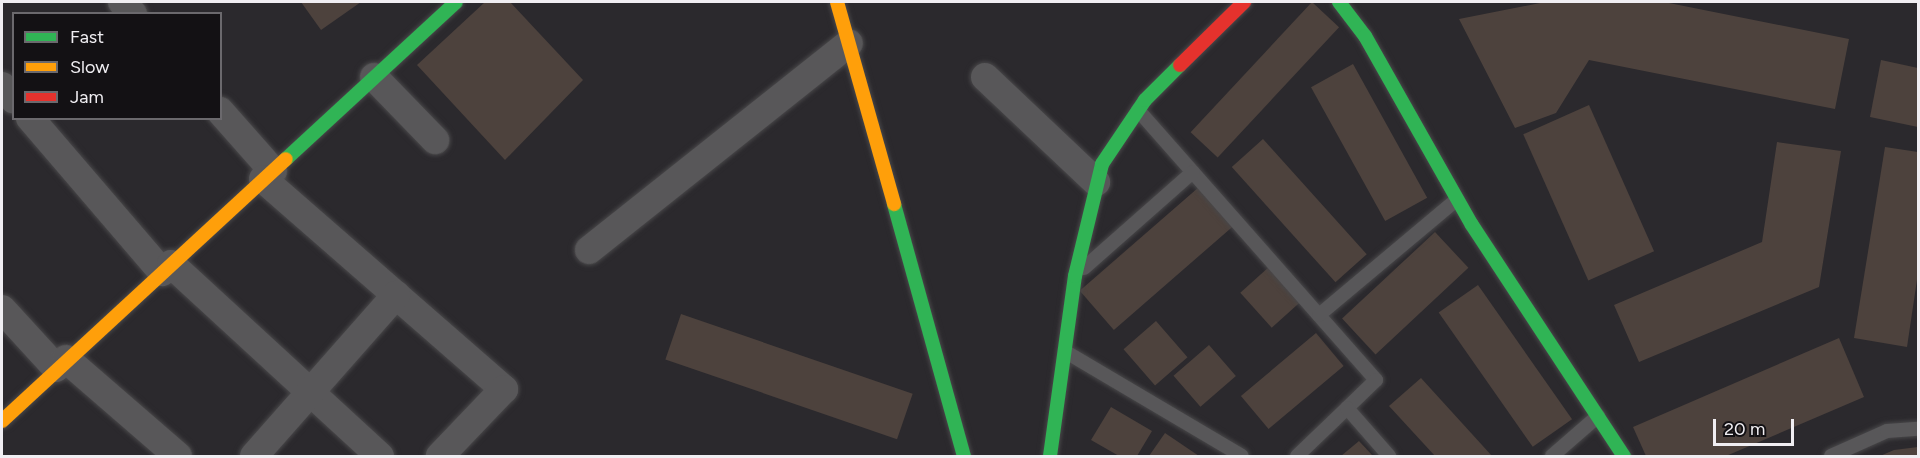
<!DOCTYPE html>
<style>
body{margin:0}
#map{position:relative;width:1920px;height:458px;overflow:hidden;background:#2b292d;font-family:Figtree,sans-serif}
div>[style]{position:absolute}
[style*='--x']{left:calc(var(--x)*1px);top:calc(var(--y)*1px);width:calc(var(--w)*1px);rotate:calc(var(--a)*1deg)}
.building>*{inset:0;background:#4d423d;transform-origin:0 0}
.roads{filter:drop-shadow(0 0 2px #484749) drop-shadow(0 0 2px #484749)}
.lane>*{height:14px;margin:-7px;padding:0 7px;transform-origin:7px;border-radius:7px;background:#585759}
.street>*{height:28px;margin:-14px;padding:0 14px;transform-origin:14px;border-radius:14px;background:#585759}
.fast>*{height:14px;margin:-7px;padding:0 7px;transform-origin:7px;border-radius:7px;background:#30b455}
.slow>*{height:14px;margin:-7px;padding:0 7px;transform-origin:7px;border-radius:7px;background:#ff9f0a}
.jam>*{height:14px;margin:-7px;padding:0 7px;transform-origin:7px;border-radius:7px;background:#e5322d}
span{translate:-50% -50%;white-space:nowrap;text-align:center;line-height:1.15;-webkit-text-stroke:6px #131114;paint-order:stroke}
.frame{position:absolute;inset:0;border:3px solid #f0eef2;pointer-events:none}
.legend{position:absolute;left:12px;top:12px;width:210px;height:108px;box-sizing:border-box;background:#131114;border:2px solid #6b696d;margin:0;padding:8px 10px;list-style:none;font-size:18px;color:#f0eef2}
.legend li{display:flex;align-items:center;gap:12px;height:30px}
.legend b{width:30px;border:2px solid #6b696d}
.scale{position:absolute;left:1713px;top:419px;width:81px;height:27px;box-sizing:border-box;border:3px solid #f0eef2;border-top:0;padding-left:8px;font-size:18px;line-height:21px;white-space:nowrap;color:#f0eef2;-webkit-text-stroke:4px #131114;paint-order:stroke}
</style>
<div id="map">
<div class="building">
<i style="clip-path:polygon(301px 2px,361px 2px,321px 30px)"></i>
<i style="clip-path:polygon(485px 2px,510px 2px,583px 80px,505px 160px,417px 65px)"></i>
<i style="left:1312px;top:2px;width:37px;height:178px;rotate:43deg"></i>
<i style="clip-path:polygon(1545px 2px,1664px 2px,1849px 39px,1835px 109px,1589px 60px,1556px 113px,1515px 128px,1459px 19px)"></i>
<i style="clip-path:polygon(1881px 60px,1918px 68px,1918px 127px,1870px 117px)"></i>
<i style="left:1353px;top:64px;width:153px;height:48px;rotate:61deg"></i>
<i style="left:1589px;top:105px;width:160px;height:72px;rotate:66deg"></i>
<i style="left:1263px;top:139px;width:155px;height:42px;rotate:48deg"></i>
<i style="clip-path:polygon(1777px 142px,1841px 151px,1819px 287px,1639px 362px,1614px 305px,1762px 242px)"></i>
<i style="clip-path:polygon(1885px 147px,1918px 152px,1918px 273px,1907px 347px,1854px 338px)"></i>
<i style="left:1199px;top:187px;width:52px;height:158px;rotate:49deg"></i>
<i style="left:1435px;top:232px;width:49px;height:127px;rotate:47deg"></i>
<i style="left:1270px;top:266px;width:47px;height:40px;rotate:48deg"></i>
<i style="left:1478px;top:285px;width:164px;height:48px;rotate:55deg"></i>
<i style="left:681px;top:314px;width:245px;height:48px;rotate:19deg"></i>
<i style="left:1156px;top:321px;width:48px;height:43px;rotate:49deg"></i>
<i style="left:1316px;top:333px;width:43px;height:98px;rotate:50deg"></i>
<i style="clip-path:polygon(1839px 338px,1864px 397px,1726px 456px,1646px 456px,1633px 427px)"></i>
<i style="left:1209px;top:345px;width:41px;height:47px;rotate:49deg"></i>
<i style="clip-path:polygon(1421px 378px,1492px 456px,1435px 456px,1389px 406px)"></i>
<i style="clip-path:polygon(1111px 407px,1152px 431px,1137px 456px,1119px 456px,1091px 440px)"></i>
<i style="clip-path:polygon(1165px 433px,1199px 456px,1149px 456px)"></i>
<i style="clip-path:polygon(1359px 441px,1373px 456px,1341px 456px)"></i>
<i style="clip-path:polygon(1918px 447px,1918px 456px,1880px 456px,1894px 450px)"></i>
</div>
<div class="roads">
<div class="lane">
<i style="--x:1138;--y:110;--w:360;--a:48.6"></i>
<i style="--x:1376;--y:380;--w:40;--a:136"></i>
<i style="--x:1084;--y:268;--w:145;--a:-41.4"></i>
<i style="--x:1319;--y:315;--w:180;--a:-40"></i>
<i style="--x:1066;--y:352;--w:204;--a:30.6"></i>
<i style="--x:1297;--y:456;--w:69;--a:-43.8"></i>
<i style="--x:1347;--y:408;--w:64;--a:48.8"></i>
<i style="--x:1552;--y:456;--w:61;--a:-41"></i>
<i style="--x:1831;--y:456;--w:61;--a:-24.1"></i>
<i style="--x:1887;--y:431;--w:31;--a:-4"></i>
</div>
<div class="street">
<i style="--x:122;--y:2;--w:16;--a:47"></i>
<i style="--x:374;--y:77;--w:88;--a:45.9"></i>
<i style="--x:985;--y:77;--w:153;--a:43.4"></i>
<i style="--x:2;--y:86;--w:18;--a:49"></i>
<i style="--x:220;--y:111;--w:80;--a:48.5"></i>
<i style="--x:30;--y:118;--w:203;--a:49.4"></i>
<i style="--x:263;--y:179;--w:320;--a:41.1"></i>
<i style="--x:504;--y:389;--w:93;--a:133.7"></i>
<i style="--x:589;--y:250;--w:332;--a:-38.5"></i>
<i style="--x:171;--y:264;--w:284;--a:42.6"></i>
<i style="--x:2;--y:309;--w:80;--a:47.5"></i>
<i style="--x:66;--y:359;--w:148;--a:40.9"></i>
<i style="--x:254;--y:456;--w:215;--a:-48.6"></i>
</div>
<div class="fast">
<i style="--x:1339;--y:2;--w:43;--a:52.6"></i>
<i style="--x:1365;--y:36;--w:217;--a:60.5"></i>
<i style="--x:1472;--y:225;--w:277;--a:56.7"></i>
<i style="--x:286;--y:159;--w:231;--a:-42.7"></i>
<i style="--x:894;--y:204;--w:262;--a:74.5"></i>
<i style="--x:1050;--y:456;--w:182;--a:-82.1"></i>
<i style="--x:1075;--y:276;--w:115;--a:-76.4"></i>
<i style="--x:1102;--y:164;--w:77;--a:-56.1"></i>
<i style="--x:1145;--y:100;--w:49;--a:-45"></i>
</div>
<div class="slow">
<i style="--x:837;--y:2;--w:210;--a:74.2"></i>
<i style="--x:2;--y:421;--w:386;--a:-42.7"></i>
</div>
<div class="jam">
<i style="--x:1180;--y:65;--w:90;--a:-44.5"></i>
</div>
</div>
<div class="frame"></div>
<ul class="legend">
<li><b style="height:8px;background:#30b455"></b>Fast</li>
<li><b style="height:8px;background:#ff9f0a"></b>Slow</li>
<li><b style="height:8px;background:#e5322d"></b>Jam</li>
</ul>
<div class="scale">20 m</div>
</div>
